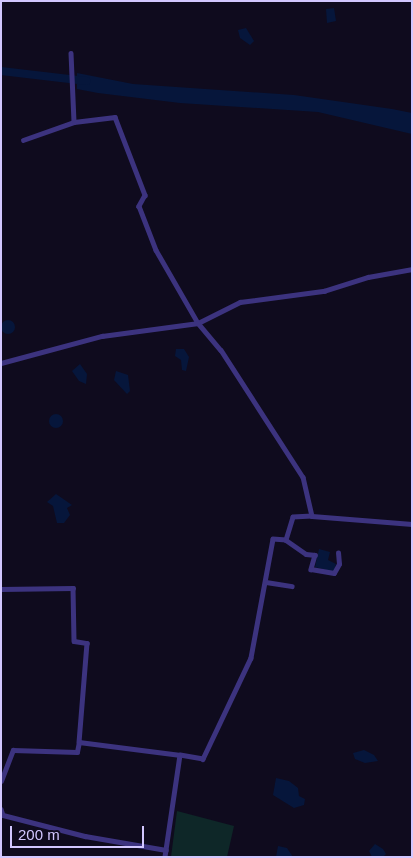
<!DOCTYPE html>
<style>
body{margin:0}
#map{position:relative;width:413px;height:858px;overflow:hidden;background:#0f0b1e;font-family:Arial,sans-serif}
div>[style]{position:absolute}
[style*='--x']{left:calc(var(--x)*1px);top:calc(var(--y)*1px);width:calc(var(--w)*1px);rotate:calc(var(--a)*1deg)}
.green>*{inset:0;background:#0e2728}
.water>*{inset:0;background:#06163b}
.round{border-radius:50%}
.river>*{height:8px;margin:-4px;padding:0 4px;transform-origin:4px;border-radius:4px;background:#06163b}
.minor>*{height:4.5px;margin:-2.25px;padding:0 2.25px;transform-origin:2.25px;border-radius:2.25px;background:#3c337f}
span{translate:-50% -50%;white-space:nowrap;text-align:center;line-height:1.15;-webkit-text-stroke:4px #0f0b1e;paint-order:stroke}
.frame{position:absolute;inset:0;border:2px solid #d2c7ff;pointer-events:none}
.scale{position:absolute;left:10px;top:826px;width:134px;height:22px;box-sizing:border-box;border:2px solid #d2c7ff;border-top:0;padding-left:6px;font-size:15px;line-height:18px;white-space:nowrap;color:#d2c7ff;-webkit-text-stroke:4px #0f0b1e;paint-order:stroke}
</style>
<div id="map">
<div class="green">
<i style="clip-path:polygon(177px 811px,234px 826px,227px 857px,171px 857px)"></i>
</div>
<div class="water">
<i style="clip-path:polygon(334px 8px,336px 21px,327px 23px,326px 9px)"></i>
<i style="clip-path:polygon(246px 28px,254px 41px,250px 45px,240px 38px,238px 30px)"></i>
<i style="clip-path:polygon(77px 73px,133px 84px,294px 95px,392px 109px,412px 113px,412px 134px,318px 112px,180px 103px,98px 93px,77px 89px)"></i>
<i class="round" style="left:1px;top:320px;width:14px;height:14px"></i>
<i style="clip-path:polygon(176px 349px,184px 349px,189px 357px,186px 371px,182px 370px,181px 360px,175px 356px)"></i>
<i style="clip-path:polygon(80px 364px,87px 374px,86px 384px,79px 381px,72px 371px)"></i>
<i style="clip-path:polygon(116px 371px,128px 375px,130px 391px,127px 394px,114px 380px)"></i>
<i class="round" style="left:49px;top:414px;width:14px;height:14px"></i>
<i style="clip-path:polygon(56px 494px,72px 505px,67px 508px,70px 515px,64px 523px,57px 523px,53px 506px,47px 502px)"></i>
<i style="clip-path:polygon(319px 549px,330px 552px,328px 560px,336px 564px,334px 572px,315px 567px)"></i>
<i style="clip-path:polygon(364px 750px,374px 755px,378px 761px,365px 763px,355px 759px,353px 753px)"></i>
<i style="clip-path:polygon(276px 778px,289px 781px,298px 788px,299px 796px,305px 799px,304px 805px,294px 808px,273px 795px)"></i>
<i style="clip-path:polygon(375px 844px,383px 849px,386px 854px,383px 857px,372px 857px,369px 851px)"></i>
<i style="clip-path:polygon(278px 846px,287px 848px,293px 857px,276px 857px)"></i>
</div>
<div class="river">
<i style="--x:1;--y:71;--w:86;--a:6.7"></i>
</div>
<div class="minor">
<i style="--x:71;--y:53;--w:69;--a:87.5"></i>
<i style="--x:23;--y:140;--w:54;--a:-19.4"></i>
<i style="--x:74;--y:122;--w:41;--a:-7"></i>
<i style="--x:115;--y:117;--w:84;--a:69"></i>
<i style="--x:145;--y:195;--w:13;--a:119"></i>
<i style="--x:139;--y:206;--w:47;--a:68.9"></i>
<i style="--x:156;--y:250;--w:84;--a:60.1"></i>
<i style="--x:198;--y:323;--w:47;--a:-26.6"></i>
<i style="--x:240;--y:302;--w:85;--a:-7.5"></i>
<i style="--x:324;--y:291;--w:46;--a:-17.7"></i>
<i style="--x:368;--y:277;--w:45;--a:-10.3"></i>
<i style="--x:1;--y:363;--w:105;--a:-15"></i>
<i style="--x:102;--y:336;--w:97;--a:-7.7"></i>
<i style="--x:198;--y:323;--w:35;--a:50"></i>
<i style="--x:221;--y:350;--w:151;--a:57.2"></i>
<i style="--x:303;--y:477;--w:40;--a:77"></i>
<i style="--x:312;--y:516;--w:19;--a:177"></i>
<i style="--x:293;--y:517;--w:24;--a:107"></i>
<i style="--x:286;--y:540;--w:13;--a:-176"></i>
<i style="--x:273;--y:539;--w:121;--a:100.5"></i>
<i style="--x:251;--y:658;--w:112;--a:115.4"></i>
<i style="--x:203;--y:759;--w:23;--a:-170"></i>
<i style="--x:180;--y:755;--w:103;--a:98.4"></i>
<i style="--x:312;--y:516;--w:100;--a:4.6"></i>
<i style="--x:286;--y:540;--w:24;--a:35"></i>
<i style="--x:306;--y:554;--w:9;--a:6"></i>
<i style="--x:315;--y:555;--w:15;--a:106"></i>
<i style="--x:311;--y:569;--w:23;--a:10"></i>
<i style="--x:334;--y:573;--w:10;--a:-61"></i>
<i style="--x:339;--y:564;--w:11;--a:-95"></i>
<i style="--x:266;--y:582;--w:26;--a:9"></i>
<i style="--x:1;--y:589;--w:72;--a:-0.8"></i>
<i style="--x:73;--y:588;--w:53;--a:88.9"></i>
<i style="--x:74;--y:641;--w:13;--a:9"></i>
<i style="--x:87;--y:643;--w:99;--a:94.6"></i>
<i style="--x:79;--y:742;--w:102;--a:7.3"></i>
<i style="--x:1;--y:781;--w:33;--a:-69"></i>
<i style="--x:13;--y:750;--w:64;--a:1.8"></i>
<i style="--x:77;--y:752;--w:10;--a:-79"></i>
<i style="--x:1;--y:809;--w:6;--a:72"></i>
<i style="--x:3;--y:815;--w:85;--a:14.4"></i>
<i style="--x:85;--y:836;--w:82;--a:9.8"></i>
</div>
<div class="frame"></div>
<div class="scale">200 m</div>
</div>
